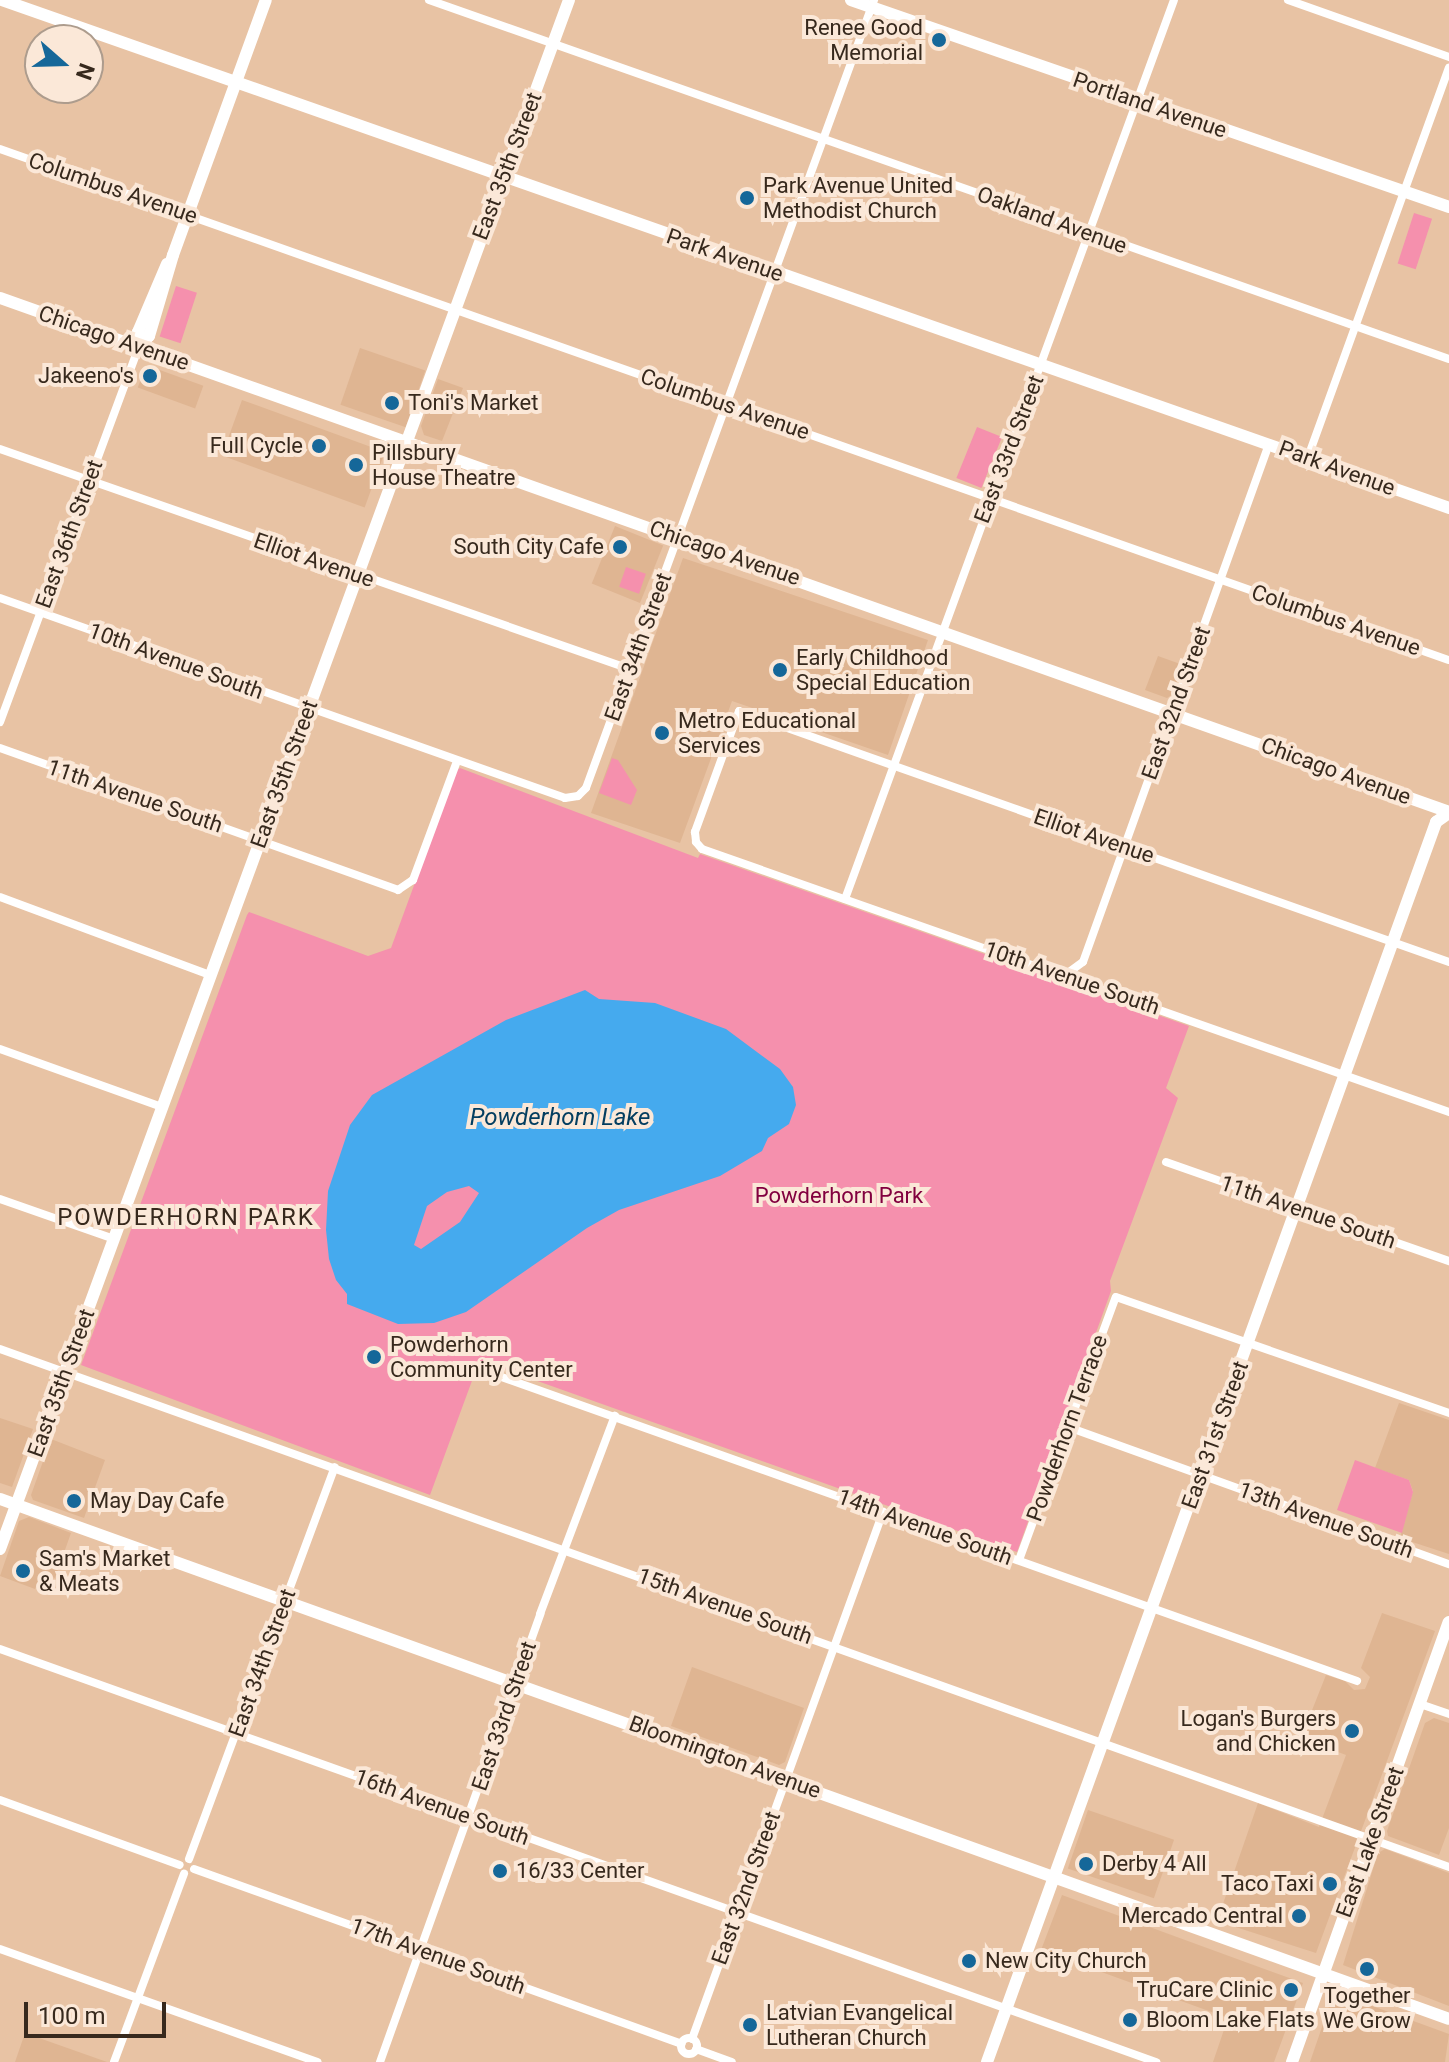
<!DOCTYPE html>
<style>
body{margin:0}
#map{position:relative;width:1449px;height:2062px;overflow:hidden;background:#e8c3a4;font-family:Roboto,sans-serif}
div>[style]{position:absolute}
[style*='--x']{left:calc(var(--x)*1px);top:calc(var(--y)*1px);width:calc(var(--w)*1px);rotate:calc(var(--a)*1deg)}
.built>*{inset:0;background:#dfb592;transform-origin:0 0}
.green>*{inset:0;background:#f590ad;transform-origin:0 0}
.water>*{inset:0;background:#45aaee}
.street>*{height:8px;margin:-4px;padding:0 4px;transform-origin:4px;border-radius:4px;background:#fff}
.street>.ring{margin:-4px;padding:0;box-sizing:content-box;background:none;border:8px solid #fff;border-radius:50%}
.secondary>*{height:12px;margin:-6px;padding:0 6px;transform-origin:6px;border-radius:6px;background:#fff}
.dots>*{width:22px;height:22px;translate:-50% -50%;box-sizing:border-box;border:4px solid #fbe8d8;border-radius:50%}
span{translate:-50% -50%;white-space:nowrap;text-align:center;line-height:1.15;-webkit-text-stroke:8px #fbe8d8;paint-order:stroke}
.poi-label{font-size:22px;color:#37291d}
.right{translate:-100% -50%;text-align:right}
.left{translate:0 -50%;text-align:left}
.street-label{font-size:22px;color:#37291d}
.park-label{font-size:22px;color:#82003f}
.water-label{font-size:24px;color:#043e60;font-style:italic}
.neighbourhood-label{font-size:24px;color:#37291d;letter-spacing:2px}
.north{position:absolute;left:24px;top:24px;width:80px;height:80px;box-sizing:border-box;background:#fbe8d8;border:2px solid #ad9c8d;border-radius:50%;rotate:110deg;font-size:22px;font-weight:700;line-height:32px;text-align:center;color:#37291d}
.north::after{content:'';display:block;margin:auto;width:28px;height:36px;background:#156799;clip-path:polygon(50% 0,100% 100%,50% 72%,0 100%)}
.scale{position:absolute;left:24px;top:2002px;width:142px;height:36px;box-sizing:border-box;border:4px solid #37291d;border-top:0;padding-left:10px;font-size:24px;line-height:28px;white-space:nowrap;color:#37291d;-webkit-text-stroke:6px #fbe8d8;paint-order:stroke}
</style>
<div id="map">
<div class="built">
<i style="left:360px;top:348px;width:69px;height:60px;rotate:19deg"></i>
<i style="left:146px;top:365px;width:61px;height:24px;rotate:20deg"></i>
<i style="clip-path:polygon(438px 379px,463px 388px,442px 441px,424px 435px,421px 426px)"></i>
<i style="left:242px;top:400px;width:152px;height:59px;rotate:20deg"></i>
<i style="left:615px;top:526px;width:52px;height:62px;rotate:22deg"></i>
<i style="clip-path:polygon(683px 558px,928px 640px,888px 755px,732px 701px,680px 843px,591px 813px)"></i>
<i style="clip-path:polygon(1158px 656px,1183px 665px,1173px 694px,1167px 698px,1145px 690px)"></i>
<i style="clip-path:polygon(1399px 1403px,1449px 1420px,1449px 1554px,1400px 1538px,1413px 1491px,1409px 1480px,1375px 1468px)"></i>
<i style="clip-path:polygon(0 1418px,33px 1429px,12px 1487px,0 1483px)"></i>
<i style="clip-path:polygon(51px 1439px,105px 1460px,84px 1518px,33px 1500px,31px 1495px)"></i>
<i style="clip-path:polygon(29px 1517px,71px 1533px,55px 1578px,42px 1573px,35px 1589px,0 1576px,19px 1521px)"></i>
<i style="clip-path:polygon(1382px 1613px,1435px 1631px,1316px 1953px,1217px 1921px,1258px 1803px,1319px 1827px,1346px 1755px,1301px 1738px,1326px 1675px,1345px 1681px,1354px 1690px,1365px 1689px,1370px 1677px,1361px 1668px)"></i>
<i style="clip-path:polygon(692px 1667px,804px 1708px,785px 1762px,779px 1765px,671px 1726px)"></i>
<i style="clip-path:polygon(1434px 1718px,1449px 1723px,1449px 1828px,1439px 1855px,1388px 1836px,1387px 1831px,1425px 1723px)"></i>
<i style="left:1088px;top:1810px;width:91px;height:62px;rotate:19deg"></i>
<i style="clip-path:polygon(1385px 1849px,1449px 1873px,1449px 2006px,1343px 1965px,1378px 1853px)"></i>
<i style="clip-path:polygon(1062px 1895px,1303px 1983px,1274px 2062px,1213px 2062px,1228px 2018px,1041px 1950px)"></i>
<i style="clip-path:polygon(1334px 1992px,1449px 2034px,1445px 2062px,1310px 2062px)"></i>
<i style="clip-path:polygon(25px 2033px,107px 2062px,15px 2062px)"></i>
</div>
<div class="green">
<i style="left:1414px;top:213px;width:19px;height:53px;rotate:18deg"></i>
<i style="left:176px;top:286px;width:22px;height:53px;rotate:18deg"></i>
<i style="left:977px;top:427px;width:27px;height:55px;rotate:22deg"></i>
<i style="left:626px;top:567px;width:21px;height:21px;rotate:19deg"></i>
<i style="clip-path:polygon(612px 758px,618px 760px,637px 790px,631px 805px,599px 793px)"></i>
<i style="clip-path:polygon(460px 768px,698px 858px,700px 854px,1189px 1026px,1166px 1088px,1178px 1098px,1110px 1281px,1111px 1291px,1017px 1552px,504px 1369px,473px 1378px,430px 1495px,81px 1365px,247px 915px,249px 912px,368px 956px,391px 948px,456px 771px)"></i>
<i style="clip-path:polygon(1355px 1460px,1409px 1480px,1413px 1492px,1402px 1533px,1337px 1510px)"></i>
</div>
<div class="water">
<i style="clip-path:polygon(evenodd,585px 990px,599px 999px,655px 1003px,726px 1029px,780px 1069px,793px 1087px,796px 1105px,789px 1124px,768px 1138px,762px 1151px,720px 1176px,619px 1210px,587px 1228px,466px 1312px,434px 1323px,398px 1324px,347px 1304px,347px 1294px,336px 1280px,329px 1259px,326px 1230px,328px 1191px,350px 1125px,372px 1095px,506px 1020px,585px 990px,469px 1186px,479px 1193px,460px 1222px,421px 1249px,414px 1245px,427px 1206px,447px 1192px,469px 1186px)"></i>
</div>
<div class="street">
<i style="--x:429;--y:0;--w:1081;--a:19.39"></i>
<i style="--x:1288;--y:0;--w:171;--a:19.5"></i>
<i style="--x:0;--y:149;--w:1536;--a:19.43"></i>
<i style="--x:0;--y:449;--w:667;--a:19.25"></i>
<i style="--x:1308;--y:457;--w:414;--a:-70.1"></i>
<i style="--x:0;--y:598;--w:599;--a:19.49"></i>
<i style="--x:565;--y:798;--w:13;--a:-9"></i>
<i style="--x:578;--y:796;--w:11;--a:-45"></i>
<i style="--x:586;--y:788;--w:839;--a:-69.92"></i>
<i style="--x:0;--y:722;--w:400;--a:-69.7"></i>
<i style="--x:0;--y:748;--w:423;--a:19.6"></i>
<i style="--x:398;--y:890;--w:18;--a:-34"></i>
<i style="--x:413;--y:880;--w:127;--a:-69.7"></i>
<i style="--x:0;--y:897;--w:224;--a:20.4"></i>
<i style="--x:845;--y:899;--w:957;--a:-69.9"></i>
<i style="--x:1449;--y:962;--w:753;--a:-160.53"></i>
<i style="--x:739;--y:711;--w:129;--a:110"></i>
<i style="--x:695;--y:832;--w:10;--a:84"></i>
<i style="--x:696;--y:842;--w:9;--a:49"></i>
<i style="--x:702;--y:849;--w:792;--a:19.4"></i>
<i style="--x:1065;--y:975;--w:22;--a:-36"></i>
<i style="--x:1083;--y:962;--w:550;--a:-70.25"></i>
<i style="--x:0;--y:1049;--w:172;--a:19.7"></i>
<i style="--x:1166;--y:1162;--w:300;--a:19.3"></i>
<i style="--x:0;--y:1199;--w:121;--a:19.3"></i>
<i style="--x:0;--y:1349;--w:1539;--a:19.67"></i>
<i style="--x:493;--y:1374;--w:917;--a:19.56"></i>
<i style="--x:1068;--y:1427;--w:405;--a:19.8"></i>
<i style="--x:1019;--y:1560;--w:280;--a:-69.8"></i>
<i style="--x:1116;--y:1297;--w:353;--a:19.2"></i>
<i style="--x:0;--y:1649;--w:1228;--a:19.66"></i>
<i style="--x:1420;--y:1704;--w:31;--a:19"></i>
<i style="--x:0;--y:1800;--w:191;--a:19.9"></i>
<i style="--x:189;--y:1859;--w:418;--a:-69.6"></i>
<i style="--x:194;--y:1869;--w:518;--a:19.73"></i>
<i style="--x:0;--y:1949;--w:337;--a:19.6"></i>
<i class="ring" style="left:681px;top:2038px;width:8px;height:8px"></i>
<i style="--x:692;--y:2039;--w:561;--a:-70.08"></i>
<i style="--x:696;--y:2049;--w:38;--a:20"></i>
<i style="--x:114;--y:2062;--w:201;--a:-69.6"></i>
<i style="--x:380;--y:2062;--w:476;--a:-70.3"></i>
<i style="--x:540;--y:1614;--w:212;--a:-69.3"></i>
</div>
<div class="secondary">
<i style="--x:2;--y:0;--w:1534;--a:19.34"></i>
<i style="--x:851;--y:0;--w:633;--a:19.09"></i>
<i style="--x:0;--y:298;--w:1537;--a:19.53"></i>
<i style="--x:139;--y:347;--w:15;--a:-48"></i>
<i style="--x:149;--y:336;--w:84;--a:-73.5"></i>
<i style="--x:173;--y:255;--w:271;--a:-70"></i>
<i style="--x:139;--y:347;--w:15;--a:-94"></i>
<i style="--x:138;--y:332;--w:74;--a:-66.9"></i>
<i style="--x:0;--y:1499;--w:1539;--a:19.74"></i>
<i style="--x:0;--y:1549;--w:1650;--a:-69.83"></i>
<i style="--x:987;--y:2062;--w:1319;--a:-70.09"></i>
<i style="--x:1436;--y:822;--w:16;--a:-35"></i>
<i style="--x:1292;--y:2062;--w:467;--a:-70.4"></i>
</div>
<div class="dots">
<i style="left:939px;top:40px;background:#156799"></i>
<i style="left:747px;top:198px;background:#156799"></i>
<i style="left:150px;top:376px;background:#156799"></i>
<i style="left:392px;top:403px;background:#156799"></i>
<i style="left:319px;top:446px;background:#156799"></i>
<i style="left:356px;top:465px;background:#156799"></i>
<i style="left:620px;top:547px;background:#156799"></i>
<i style="left:780px;top:670px;background:#156799"></i>
<i style="left:662px;top:733px;background:#156799"></i>
<i style="left:374px;top:1357px;background:#156799"></i>
<i style="left:74px;top:1501px;background:#156799"></i>
<i style="left:23px;top:1571px;background:#156799"></i>
<i style="left:1352px;top:1731px;background:#156799"></i>
<i style="left:1086px;top:1864px;background:#156799"></i>
<i style="left:500px;top:1871px;background:#156799"></i>
<i style="left:1330px;top:1884px;background:#156799"></i>
<i style="left:1299px;top:1916px;background:#156799"></i>
<i style="left:969px;top:1961px;background:#156799"></i>
<i style="left:1367px;top:1969px;background:#156799"></i>
<i style="left:1291px;top:1990px;background:#156799"></i>
<i style="left:1130px;top:2020px;background:#156799"></i>
<i style="left:750px;top:2025px;background:#156799"></i>
</div>
<div class="poi-label">
<span class="right" style="left:923px;top:40px">Renee Good<br>Memorial</span>
<span class="left" style="left:763px;top:198px">Park Avenue United<br>Methodist Church</span>
<span class="right" style="left:134px;top:376px">Jakeeno's</span>
<span class="left" style="left:408px;top:403px">Toni's Market</span>
<span class="right" style="left:303px;top:446px">Full Cycle</span>
<span class="left" style="left:372px;top:465px">Pillsbury<br>House Theatre</span>
<span class="right" style="left:604px;top:547px">South City Cafe</span>
<span class="left" style="left:796px;top:670px">Early Childhood<br>Special Education</span>
<span class="left" style="left:678px;top:733px">Metro Educational<br>Services</span>
<span class="left" style="left:390px;top:1357px">Powderhorn<br>Community Center</span>
<span class="left" style="left:90px;top:1501px">May Day Cafe</span>
<span class="left" style="left:39px;top:1571px">Sam's Market<br>&amp; Meats</span>
<span class="right" style="left:1336px;top:1731px">Logan's Burgers<br>and Chicken</span>
<span class="left" style="left:1102px;top:1864px">Derby 4 All</span>
<span class="left" style="left:516px;top:1871px">16/33 Center</span>
<span class="right" style="left:1314px;top:1884px">Taco Taxi</span>
<span class="right" style="left:1283px;top:1916px">Mercado Central</span>
<span class="left" style="left:985px;top:1961px">New City Church</span>
<span class="right" style="left:1273px;top:1990px">TruCare Clinic</span>
<span style="left:1367px;top:2008px">Together<br>We Grow</span>
<span class="left" style="left:766px;top:2025px">Latvian Evangelical<br>Lutheran Church</span>
<span class="left" style="left:1146px;top:2020px">Bloom Lake Flats</span>
</div>
<div class="street-label">
<span style="left:1150px;top:105px;rotate:19deg">Portland Avenue</span>
<span style="left:507px;top:166px;rotate:-69deg">East 35th Street</span>
<span style="left:113px;top:188px;rotate:19deg">Columbus Avenue</span>
<span style="left:1052px;top:220px;rotate:20deg">Oakland Avenue</span>
<span style="left:725px;top:255px;rotate:19deg">Park Avenue</span>
<span style="left:114px;top:338px;rotate:19deg">Chicago Avenue</span>
<span style="left:725px;top:404px;rotate:19deg">Columbus Avenue</span>
<span style="left:1009px;top:449px;rotate:-69deg">East 33rd Street</span>
<span style="left:1337px;top:468px;rotate:20deg">Park Avenue</span>
<span style="left:69px;top:534px;rotate:-70deg">East 36th Street</span>
<span style="left:725px;top:553px;rotate:19deg">Chicago Avenue</span>
<span style="left:314px;top:560px;rotate:19deg">Elliot Avenue</span>
<span style="left:1336px;top:620px;rotate:19deg">Columbus Avenue</span>
<span style="left:638px;top:647px;rotate:-70deg">East 34th Street</span>
<span style="left:176px;top:661px;rotate:20deg">10th Avenue South</span>
<span style="left:1176px;top:703px;rotate:-70deg">East 32nd Street</span>
<span style="left:1336px;top:771px;rotate:20deg">Chicago Avenue</span>
<span style="left:284px;top:774px;rotate:-70deg">East 35th Street</span>
<span style="left:135px;top:796px;rotate:19deg">11th Avenue South</span>
<span style="left:1094px;top:836px;rotate:19deg">Elliot Avenue</span>
<span style="left:1072px;top:978px;rotate:19deg">10th Avenue South</span>
<span style="left:1308px;top:1212px;rotate:19deg">11th Avenue South</span>
<span style="left:61px;top:1383px;rotate:-70deg">East 35th Street</span>
<span style="left:1067px;top:1428px;rotate:-70deg">Powderhorn Terrace</span>
<span style="left:1215px;top:1435px;rotate:-70deg">East 31st Street</span>
<span style="left:1326px;top:1520px;rotate:20deg">13th Avenue South</span>
<span style="left:925px;top:1527px;rotate:20deg">14th Avenue South</span>
<span style="left:725px;top:1606px;rotate:20deg">15th Avenue South</span>
<span style="left:262px;top:1663px;rotate:-70deg">East 34th Street</span>
<span style="left:504px;top:1716px;rotate:-71deg">East 33rd Street</span>
<span style="left:725px;top:1757px;rotate:20deg">Bloomington Avenue</span>
<span style="left:442px;top:1807px;rotate:20deg">16th Avenue South</span>
<span style="left:1370px;top:1842px;rotate:-70deg">East Lake Street</span>
<span style="left:746px;top:1888px;rotate:-70deg">East 32nd Street</span>
<span style="left:438px;top:1956px;rotate:20deg">17th Avenue South</span>
</div>
<div class="park-label">
<span style="left:839px;top:1196px">Powderhorn Park</span>
</div>
<div class="water-label">
<span style="left:560px;top:1118px">Powderhorn Lake</span>
</div>
<div class="neighbourhood-label">
<span style="left:186px;top:1218px">POWDERHORN PARK</span>
</div>
<div class="north">N</div>
<div class="scale">100 m</div>
</div>
